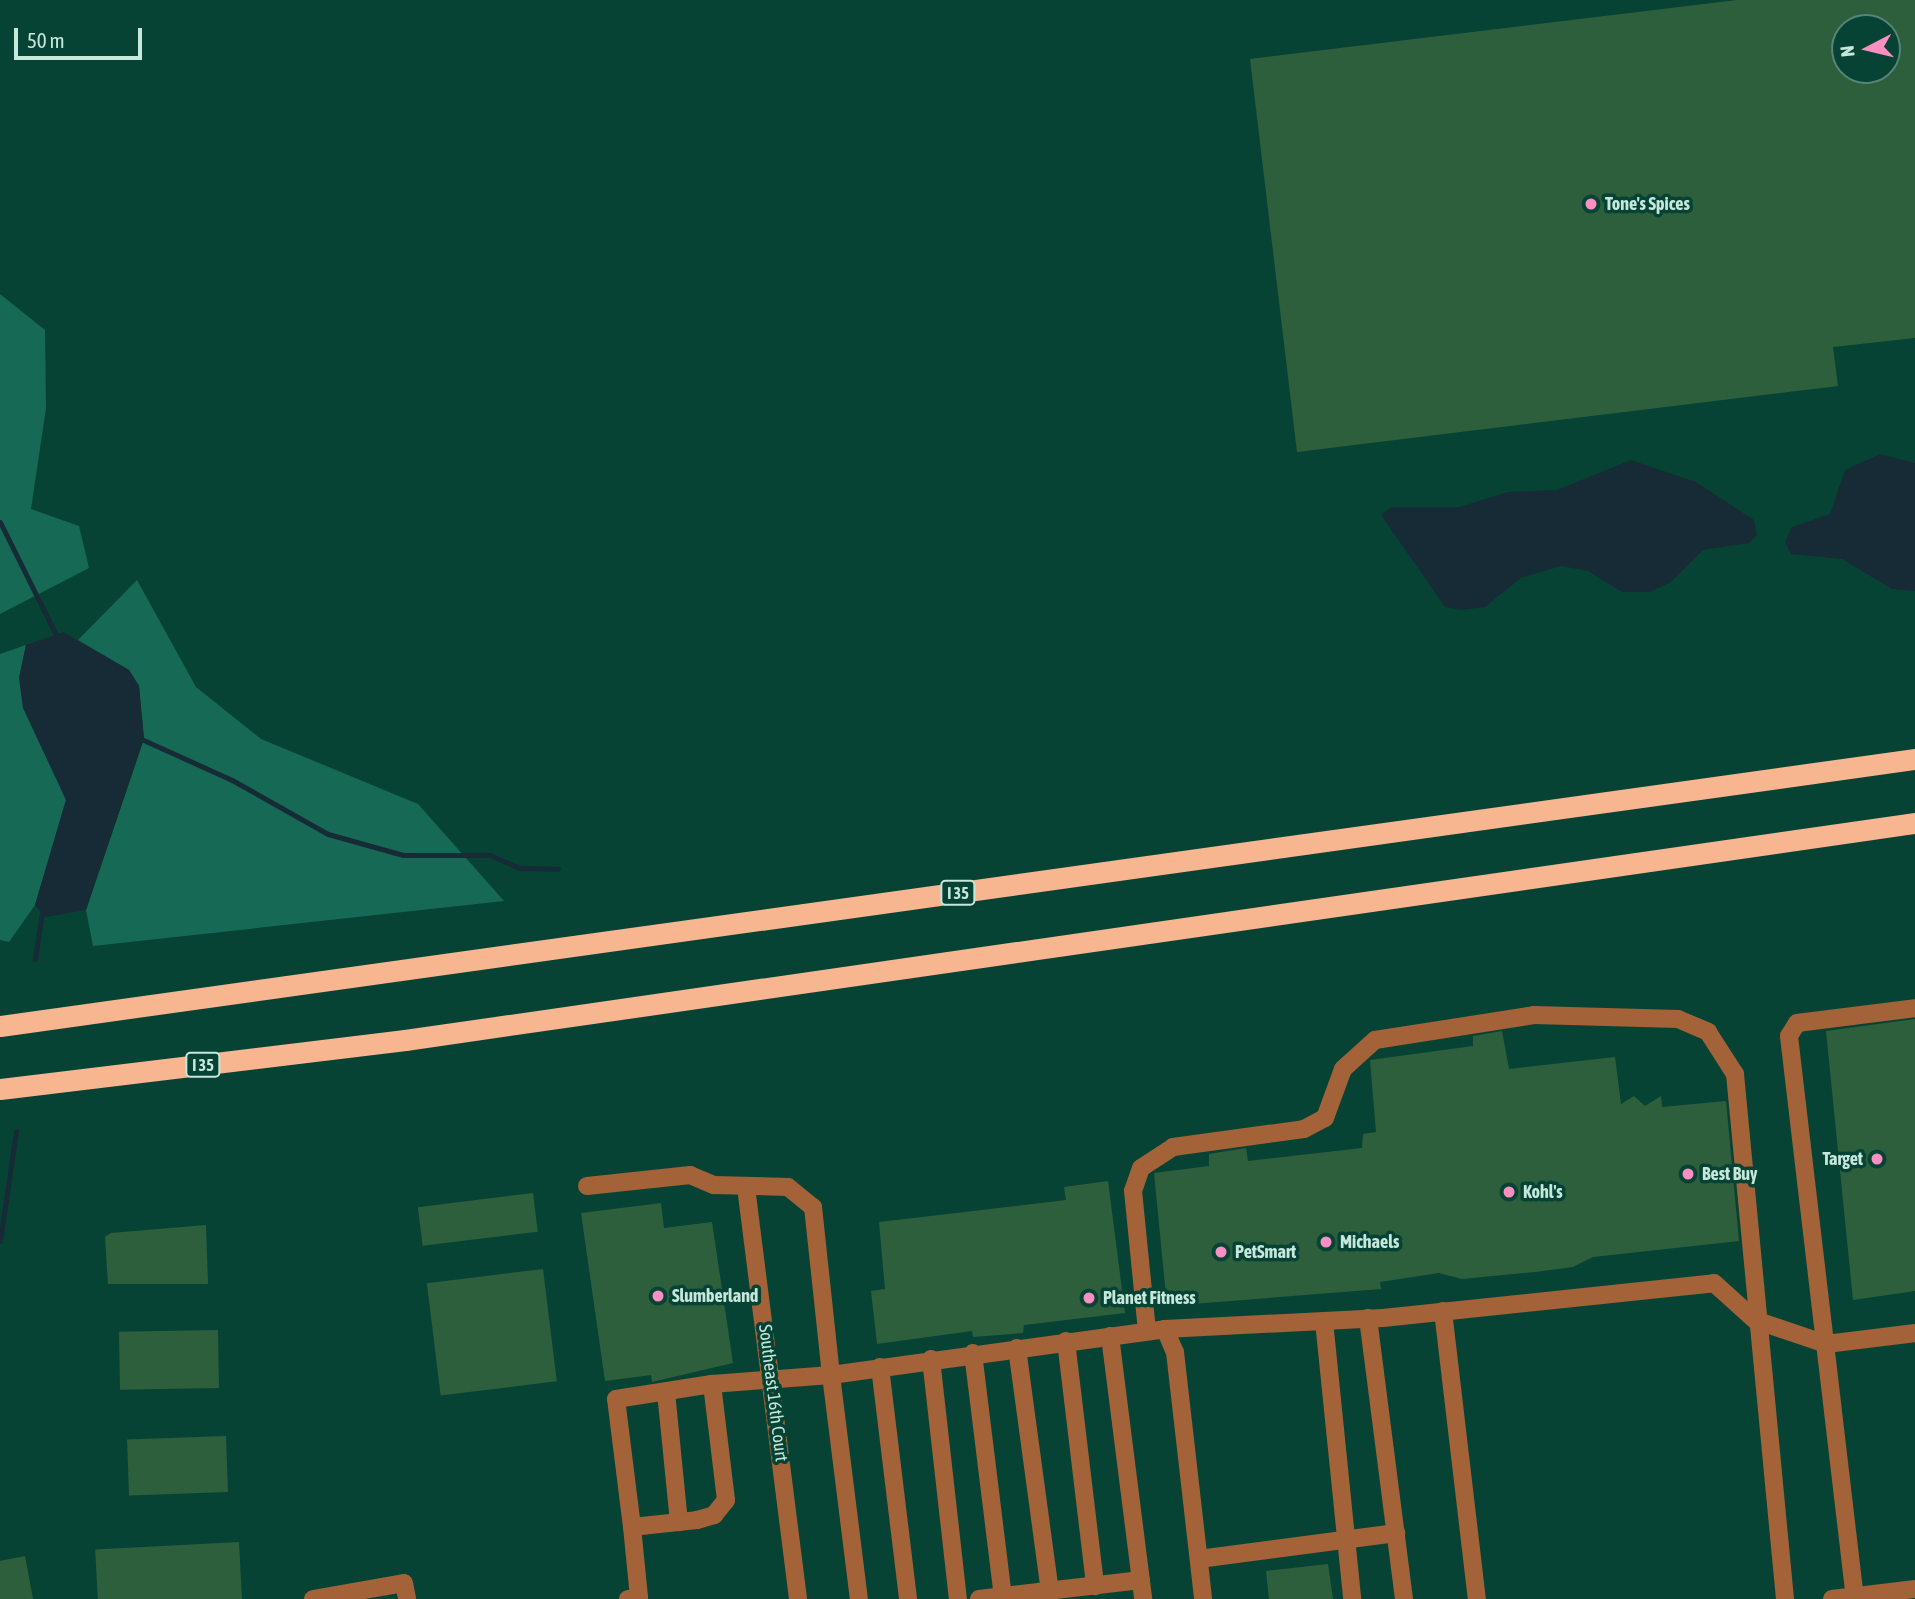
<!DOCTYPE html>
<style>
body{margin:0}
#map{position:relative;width:1915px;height:1599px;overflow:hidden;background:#074335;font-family:"Asap Condensed",sans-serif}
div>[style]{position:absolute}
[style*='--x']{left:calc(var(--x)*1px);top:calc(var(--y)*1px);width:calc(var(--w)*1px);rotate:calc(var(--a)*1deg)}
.green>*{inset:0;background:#166955}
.water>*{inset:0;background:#162b36}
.stream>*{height:5px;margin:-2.5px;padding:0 2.5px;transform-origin:2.5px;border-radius:2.5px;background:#162b36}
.building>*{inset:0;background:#2d5f3d;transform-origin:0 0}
.minor>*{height:18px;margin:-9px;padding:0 9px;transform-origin:9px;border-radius:9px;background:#a36238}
.highway>*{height:21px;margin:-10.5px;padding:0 10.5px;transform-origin:10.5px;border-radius:10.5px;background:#f7b690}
.dots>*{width:19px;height:19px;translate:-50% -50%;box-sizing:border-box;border:4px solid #074335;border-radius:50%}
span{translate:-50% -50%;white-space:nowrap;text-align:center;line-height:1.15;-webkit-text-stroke:7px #074335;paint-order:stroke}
.shield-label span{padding:2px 5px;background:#074335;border:2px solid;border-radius:5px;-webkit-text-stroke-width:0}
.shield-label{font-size:16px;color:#c6e8dc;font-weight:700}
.poi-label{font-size:18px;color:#c6e8dc;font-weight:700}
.left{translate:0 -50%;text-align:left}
.right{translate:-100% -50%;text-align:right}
.street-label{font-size:18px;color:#c6e8dc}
.north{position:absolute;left:1831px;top:14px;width:70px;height:70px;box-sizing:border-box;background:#074335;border:2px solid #538578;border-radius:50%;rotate:263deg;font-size:19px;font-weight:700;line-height:28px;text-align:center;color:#c6e8dc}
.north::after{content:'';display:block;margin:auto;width:24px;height:32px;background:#fc8fc1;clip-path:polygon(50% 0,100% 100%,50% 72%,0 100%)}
.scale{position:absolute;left:14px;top:28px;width:128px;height:32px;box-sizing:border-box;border:4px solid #c6e8dc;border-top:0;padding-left:9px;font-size:21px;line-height:24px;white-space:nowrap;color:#c6e8dc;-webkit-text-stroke:5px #074335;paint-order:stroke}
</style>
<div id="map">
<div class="green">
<i style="clip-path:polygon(0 294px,45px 330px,46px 408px,31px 509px,79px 526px,89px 568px,0 614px)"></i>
<i style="clip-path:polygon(137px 580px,196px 687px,261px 739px,418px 804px,504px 901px,93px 946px,86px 910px,144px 738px,139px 686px,129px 670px,78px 640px)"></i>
<i style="clip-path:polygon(26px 645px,19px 678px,66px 800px,35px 905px,9px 942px,0 940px,0 654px)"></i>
</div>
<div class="water">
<i style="clip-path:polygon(1880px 454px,1915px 463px,1915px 591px,1892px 589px,1842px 559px,1791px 554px,1785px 542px,1792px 527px,1830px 514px,1845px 470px)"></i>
<i style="clip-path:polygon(1631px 460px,1696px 482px,1754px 520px,1757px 535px,1749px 543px,1703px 550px,1671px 582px,1650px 592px,1622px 592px,1588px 571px,1561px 566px,1521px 578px,1485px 607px,1461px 610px,1445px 607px,1381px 515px,1391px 507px,1459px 507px,1508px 492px,1557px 490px)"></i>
<i style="clip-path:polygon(63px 632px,129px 670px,139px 686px,144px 739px,86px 910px,45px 917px,35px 905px,66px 800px,23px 708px,19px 678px,26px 645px)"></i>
</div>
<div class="stream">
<i style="--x:0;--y:522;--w:131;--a:63.6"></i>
<i style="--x:139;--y:738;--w:102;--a:24.3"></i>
<i style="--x:232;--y:780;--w:110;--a:29.4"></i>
<i style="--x:328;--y:834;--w:78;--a:15.6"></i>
<i style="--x:403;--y:855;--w:87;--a:0"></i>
<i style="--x:490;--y:855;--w:32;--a:24"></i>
<i style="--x:519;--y:868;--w:39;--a:1"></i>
<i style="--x:35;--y:959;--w:53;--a:-81.3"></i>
<i style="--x:0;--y:1241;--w:111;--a:-81.7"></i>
</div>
<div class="building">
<i style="clip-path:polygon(evenodd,1737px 0,1915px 0,1915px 338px,1833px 347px,1838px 386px,1297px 452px,1250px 59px,1737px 0,1845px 28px,1887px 28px,1887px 70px,1845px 70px,1845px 28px)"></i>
<i style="clip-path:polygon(1915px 1019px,1915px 1291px,1853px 1300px,1826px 1031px)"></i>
<i style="clip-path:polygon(1502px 1031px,1509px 1069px,1615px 1057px,1621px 1104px,1634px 1096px,1645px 1106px,1661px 1096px,1662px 1107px,1726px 1101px,1739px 1241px,1593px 1257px,1573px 1267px,1535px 1272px,1462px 1279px,1439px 1273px,1380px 1282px,1381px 1289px,1167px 1306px,1154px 1173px,1209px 1166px,1209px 1154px,1246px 1148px,1248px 1161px,1362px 1148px,1363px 1134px,1376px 1132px,1370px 1060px,1473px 1046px,1473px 1036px)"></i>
<i style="clip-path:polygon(1108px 1181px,1125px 1313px,1024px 1325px,1023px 1333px,973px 1337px,972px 1331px,877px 1344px,871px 1291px,885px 1289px,879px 1222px,1066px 1200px,1064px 1187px)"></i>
<i style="left:533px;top:1193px;width:39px;height:116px;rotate:83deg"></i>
<i style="clip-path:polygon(661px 1203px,664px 1228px,712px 1222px,733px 1363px,652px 1382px,651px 1375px,605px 1381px,581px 1213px)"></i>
<i style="clip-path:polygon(206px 1225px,208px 1284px,108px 1284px,105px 1237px,111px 1233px)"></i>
<i style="left:543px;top:1269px;width:113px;height:117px;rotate:83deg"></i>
<i style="left:218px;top:1330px;width:58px;height:99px;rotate:89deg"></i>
<i style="left:226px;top:1436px;width:56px;height:99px;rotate:88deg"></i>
<i style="left:239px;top:1542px;width:57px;height:144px;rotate:87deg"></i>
<i style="clip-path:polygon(25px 1556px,33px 1599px,0 1599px,0 1561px)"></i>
<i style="clip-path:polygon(1328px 1564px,1333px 1599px,1269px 1599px,1266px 1571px)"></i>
</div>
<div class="minor">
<i style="--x:587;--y:1186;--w:104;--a:-6.1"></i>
<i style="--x:690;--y:1175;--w:26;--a:23"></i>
<i style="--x:714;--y:1185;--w:74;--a:1.5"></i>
<i style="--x:788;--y:1187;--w:32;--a:39"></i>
<i style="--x:813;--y:1207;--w:169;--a:83.9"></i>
<i style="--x:831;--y:1375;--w:337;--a:-7.8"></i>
<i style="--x:1165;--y:1329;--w:25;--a:67"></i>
<i style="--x:1175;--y:1352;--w:249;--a:83.5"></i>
<i style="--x:746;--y:1187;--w:415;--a:82.8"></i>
<i style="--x:1443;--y:1311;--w:290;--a:83.3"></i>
<i style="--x:1368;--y:1318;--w:283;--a:82.7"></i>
<i style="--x:1324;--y:1321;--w:279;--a:84.2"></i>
<i style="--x:1165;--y:1329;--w:218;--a:-2.9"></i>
<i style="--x:1383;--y:1318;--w:333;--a:-6"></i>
<i style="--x:1714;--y:1283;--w:55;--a:42.1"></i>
<i style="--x:1755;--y:1320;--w:75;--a:18.7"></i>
<i style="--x:1826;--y:1344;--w:90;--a:-7"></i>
<i style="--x:1147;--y:1331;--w:141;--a:-95.7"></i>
<i style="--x:1133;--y:1191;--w:24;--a:-71"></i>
<i style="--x:1141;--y:1168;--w:38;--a:-33"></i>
<i style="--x:1173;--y:1147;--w:132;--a:-7.8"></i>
<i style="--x:1304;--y:1129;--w:24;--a:-28"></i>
<i style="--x:1325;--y:1118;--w:52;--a:-69.8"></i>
<i style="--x:1343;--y:1069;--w:43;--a:-42.2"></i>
<i style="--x:1375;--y:1040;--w:161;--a:-8.9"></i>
<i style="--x:1534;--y:1015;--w:144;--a:1.6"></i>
<i style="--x:1678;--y:1019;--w:33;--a:23"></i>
<i style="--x:1708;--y:1032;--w:50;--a:57.3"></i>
<i style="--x:1735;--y:1074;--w:527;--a:84.56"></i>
<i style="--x:1110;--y:1336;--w:265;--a:82.8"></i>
<i style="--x:1066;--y:1341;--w:247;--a:83.2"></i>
<i style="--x:1017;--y:1348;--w:245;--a:82.3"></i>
<i style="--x:973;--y:1353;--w:245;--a:83"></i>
<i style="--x:931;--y:1359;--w:242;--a:83.6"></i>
<i style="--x:880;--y:1367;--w:234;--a:83.1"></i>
<i style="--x:666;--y:1392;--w:131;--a:84.3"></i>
<i style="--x:632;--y:1527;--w:129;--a:-97.1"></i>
<i style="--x:616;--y:1399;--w:97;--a:-8.9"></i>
<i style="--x:1199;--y:1559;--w:199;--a:-7.5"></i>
<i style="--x:313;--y:1599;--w:92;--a:-10"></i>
<i style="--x:404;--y:1583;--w:16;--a:79"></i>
<i style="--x:628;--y:1599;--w:11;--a:-10"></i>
<i style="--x:639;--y:1597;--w:70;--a:-95.7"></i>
<i style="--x:632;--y:1527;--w:65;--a:-6.1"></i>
<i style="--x:697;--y:1520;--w:18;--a:-16"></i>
<i style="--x:714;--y:1515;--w:19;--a:-51"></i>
<i style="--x:726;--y:1500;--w:117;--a:-96.9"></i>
<i style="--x:712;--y:1384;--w:119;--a:-4.3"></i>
<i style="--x:831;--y:1375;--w:226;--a:82.9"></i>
<i style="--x:979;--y:1599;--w:163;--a:-6.7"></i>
<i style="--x:1832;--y:1599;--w:84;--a:-6.9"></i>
<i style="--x:1855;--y:1599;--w:567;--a:-96.69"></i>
<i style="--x:1789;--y:1036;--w:15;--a:-58"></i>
<i style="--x:1797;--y:1023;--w:119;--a:-7.2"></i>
</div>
<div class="highway">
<i style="--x:0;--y:1026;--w:1934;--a:-7.94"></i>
<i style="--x:0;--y:1089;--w:408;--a:-6.9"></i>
<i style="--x:405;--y:1040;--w:1526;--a:-8.18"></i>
</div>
<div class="dots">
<i style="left:1591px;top:204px;background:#fc8fc1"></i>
<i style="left:1877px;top:1159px;background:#fc8fc1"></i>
<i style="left:1688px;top:1174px;background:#fc8fc1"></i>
<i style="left:1509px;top:1192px;background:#fc8fc1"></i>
<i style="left:1326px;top:1242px;background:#fc8fc1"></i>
<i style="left:1221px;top:1252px;background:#fc8fc1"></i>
<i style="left:658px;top:1296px;background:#fc8fc1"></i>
<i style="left:1089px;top:1298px;background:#fc8fc1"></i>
</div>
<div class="shield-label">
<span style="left:958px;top:893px">I 35</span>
<span style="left:203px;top:1065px">I 35</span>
</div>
<div class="poi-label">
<span class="left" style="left:1605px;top:204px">Tone's Spices</span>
<span class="right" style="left:1863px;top:1159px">Target</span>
<span class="left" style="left:1702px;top:1174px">Best Buy</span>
<span class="left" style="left:1523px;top:1192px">Kohl's</span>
<span class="left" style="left:1340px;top:1242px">Michaels</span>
<span class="left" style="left:1235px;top:1252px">PetSmart</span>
<span class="left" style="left:672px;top:1296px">Slumberland</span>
<span class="left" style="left:1103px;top:1298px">Planet Fitness</span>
</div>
<div class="street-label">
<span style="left:773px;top:1393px;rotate:83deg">Southeast 16th Court</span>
</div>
<div class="north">N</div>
<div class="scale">50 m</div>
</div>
